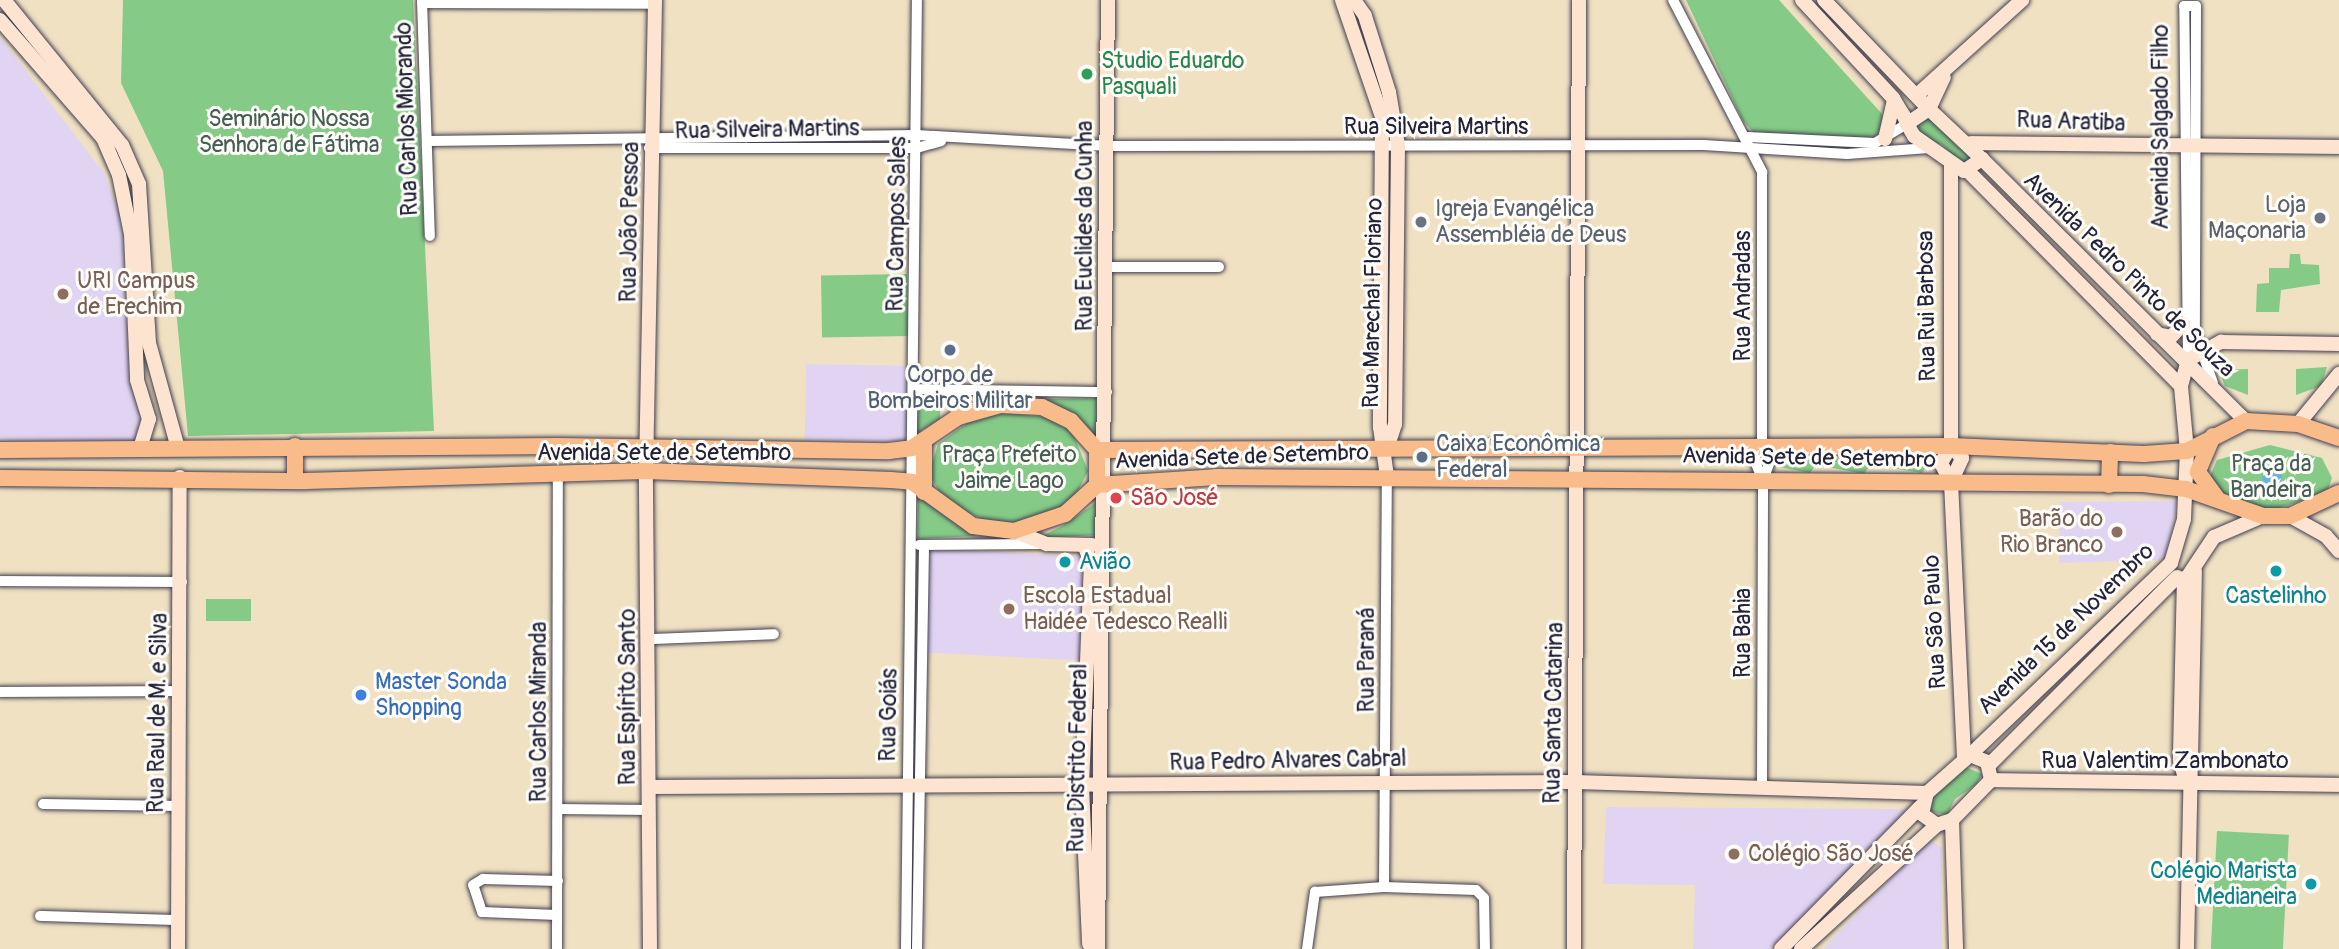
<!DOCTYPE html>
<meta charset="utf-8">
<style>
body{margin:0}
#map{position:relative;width:2339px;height:949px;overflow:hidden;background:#f0e1c3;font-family:Pangolin,sans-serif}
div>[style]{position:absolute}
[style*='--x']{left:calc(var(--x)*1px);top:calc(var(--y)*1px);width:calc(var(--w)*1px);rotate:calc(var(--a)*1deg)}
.built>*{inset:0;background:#e1d4f3;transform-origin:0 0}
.green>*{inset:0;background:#85cb87;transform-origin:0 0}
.water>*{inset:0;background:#69b3e1}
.round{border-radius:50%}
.roads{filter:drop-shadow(0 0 2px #413f4f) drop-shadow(0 0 2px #413f4f)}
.street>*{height:10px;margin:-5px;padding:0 5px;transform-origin:5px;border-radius:5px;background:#fff}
.secondary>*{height:14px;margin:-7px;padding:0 7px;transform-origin:7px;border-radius:7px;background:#fde4d1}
.primary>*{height:16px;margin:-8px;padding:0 8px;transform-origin:8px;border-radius:8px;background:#fabb8b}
.dots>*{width:19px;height:19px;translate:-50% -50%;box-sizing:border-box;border:4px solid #fdfcf7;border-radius:50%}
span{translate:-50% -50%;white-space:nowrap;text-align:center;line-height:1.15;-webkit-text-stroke:6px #fdfcf7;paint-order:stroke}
.leisure-label{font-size:23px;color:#27864d}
.left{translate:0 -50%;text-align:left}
.park-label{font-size:23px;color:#455d56}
.street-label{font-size:23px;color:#22223b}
.worship-label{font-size:23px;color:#5b616d}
.right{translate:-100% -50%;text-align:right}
.education-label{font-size:23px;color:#785e54}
.service-label{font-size:23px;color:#4e5e75}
.health-label{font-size:23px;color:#be3a42}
.culture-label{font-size:23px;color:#0d838f}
.shop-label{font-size:23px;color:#366cbe}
</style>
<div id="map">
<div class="built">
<i style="clip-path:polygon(0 37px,104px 173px,122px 220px,129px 369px,142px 432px,133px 444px,0 440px)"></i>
<i style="left:806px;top:364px;width:102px;height:76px;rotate:1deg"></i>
<i style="clip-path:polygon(2177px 501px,2168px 553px,2159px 560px,2059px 563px,2060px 502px)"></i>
<i style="left:1090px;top:557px;width:104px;height:160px;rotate:93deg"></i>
<i style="clip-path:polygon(1606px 807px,1892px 809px,1908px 810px,1770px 949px,1693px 949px,1695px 885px,1603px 884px)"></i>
<i style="clip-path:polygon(1929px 839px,1942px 848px,1942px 949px,1823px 949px)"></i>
</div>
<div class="green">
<i style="clip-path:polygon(123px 0,413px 0,434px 431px,188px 436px,163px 171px,121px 83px)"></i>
<i style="clip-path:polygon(1686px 0,1779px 0,1882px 114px,1885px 127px,1873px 138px,1758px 137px,1743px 121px)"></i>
<i style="clip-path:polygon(1927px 117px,1977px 156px,1965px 167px,1942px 145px,1921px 137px,1914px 126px)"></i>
<i style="clip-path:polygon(2290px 254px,2300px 254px,2301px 264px,2319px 265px,2320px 284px,2281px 290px,2279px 312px,2256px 312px,2257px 284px,2269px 283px,2269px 268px,2289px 268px)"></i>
<i style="left:907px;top:274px;width:62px;height:86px;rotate:89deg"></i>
<i style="clip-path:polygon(2327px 367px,2321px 386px,2296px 395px,2296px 369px)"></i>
<i style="clip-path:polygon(2248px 369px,2248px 395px,2225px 386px,2218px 370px)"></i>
<i style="clip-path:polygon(917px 393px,941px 393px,940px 419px,915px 434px)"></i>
<i style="clip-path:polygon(1104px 398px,1097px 439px,1047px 405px,1047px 399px)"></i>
<i style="clip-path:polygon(1000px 413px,1050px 417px,1073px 433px,1088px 471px,1073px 501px,1040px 520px,995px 525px,945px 502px,929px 474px,938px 444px,971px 420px)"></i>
<i style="clip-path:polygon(2270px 445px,2322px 458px,2332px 478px,2327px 493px,2272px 510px,2226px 499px,2210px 476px,2217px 460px)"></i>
<i style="clip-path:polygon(1811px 456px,1817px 463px,1810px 473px,1774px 466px,1779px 458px)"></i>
<i style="clip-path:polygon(1865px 457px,1871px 464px,1864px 474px,1828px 467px,1833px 459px)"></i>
<i style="clip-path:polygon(1923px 457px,1929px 463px,1922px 473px,1886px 467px,1890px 458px)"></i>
<i style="clip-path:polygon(918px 498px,926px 499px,976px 536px,917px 539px)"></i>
<i style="clip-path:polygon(1100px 500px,1100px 535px,1038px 538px,1062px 526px)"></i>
<i style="left:206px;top:599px;width:45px;height:22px"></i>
<i style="clip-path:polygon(1963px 766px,1982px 774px,1977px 784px,1955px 799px,1947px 815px,1933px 812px,1924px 804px)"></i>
<i style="left:2217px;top:831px;width:72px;height:118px;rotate:3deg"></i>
</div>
<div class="water">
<i class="round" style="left:2262px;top:468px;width:20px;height:20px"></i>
</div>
<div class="roads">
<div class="street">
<i style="--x:422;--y:0;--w:236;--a:88.1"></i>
<i style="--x:1673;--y:0;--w:194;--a:62.6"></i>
<i style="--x:1762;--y:172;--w:274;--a:90"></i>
<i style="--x:422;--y:3;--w:233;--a:0.2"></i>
<i style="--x:1747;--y:137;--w:128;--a:2.7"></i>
<i style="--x:1875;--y:143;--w:37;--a:-31"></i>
<i style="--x:427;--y:141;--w:490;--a:-0.7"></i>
<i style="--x:917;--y:135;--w:192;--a:3.3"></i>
<i style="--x:1109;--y:146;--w:595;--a:-0.1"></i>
<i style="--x:1704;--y:145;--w:143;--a:3.6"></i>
<i style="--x:1847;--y:154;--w:82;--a:-4.2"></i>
<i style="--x:649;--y:148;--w:268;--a:0"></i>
<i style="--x:917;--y:148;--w:25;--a:-16"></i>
<i style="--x:1108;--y:267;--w:111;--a:0"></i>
<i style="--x:2188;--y:360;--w:354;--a:-90.6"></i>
<i style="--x:2184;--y:6;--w:12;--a:0"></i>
<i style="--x:2196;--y:6;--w:326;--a:90.2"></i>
<i style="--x:2195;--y:332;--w:54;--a:70.6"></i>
<i style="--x:913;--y:389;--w:194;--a:0.9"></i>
<i style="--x:1761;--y:446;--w:15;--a:118"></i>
<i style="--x:1754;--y:459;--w:23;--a:67"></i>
<i style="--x:1762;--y:446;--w:16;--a:55"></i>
<i style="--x:1771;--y:459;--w:22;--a:111"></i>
<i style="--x:919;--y:545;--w:121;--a:-0.5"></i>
<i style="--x:0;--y:581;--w:182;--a:0.3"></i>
<i style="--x:652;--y:639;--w:122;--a:-2.3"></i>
<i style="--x:0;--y:692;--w:180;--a:-0.3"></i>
<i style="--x:1762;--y:786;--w:306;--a:-89.8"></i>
<i style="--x:43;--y:804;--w:136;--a:0.8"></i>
<i style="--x:558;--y:809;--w:92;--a:0.6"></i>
<i style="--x:1384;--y:887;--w:411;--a:-89.6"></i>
<i style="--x:557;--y:915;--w:75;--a:-177.7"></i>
<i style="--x:482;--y:912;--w:28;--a:-108"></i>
<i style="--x:473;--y:885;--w:12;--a:-31"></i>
<i style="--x:483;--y:879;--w:75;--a:1.5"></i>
<i style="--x:40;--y:916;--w:138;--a:1.7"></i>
<i style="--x:557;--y:949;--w:475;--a:-89.9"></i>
<i style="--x:906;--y:949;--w:949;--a:-89.34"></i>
<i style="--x:917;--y:949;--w:404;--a:-89"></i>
<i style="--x:1307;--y:949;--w:58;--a:-82"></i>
<i style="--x:1315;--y:892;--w:69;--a:-4.1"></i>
<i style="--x:1384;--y:887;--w:92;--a:1.9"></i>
<i style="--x:1476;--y:890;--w:11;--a:45"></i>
<i style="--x:1484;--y:898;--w:51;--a:88.9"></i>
</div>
<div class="secondary">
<i style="--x:4;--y:0;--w:187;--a:50.9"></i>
<i style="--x:122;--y:145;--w:43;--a:66.4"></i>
<i style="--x:139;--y:184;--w:159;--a:86.4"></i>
<i style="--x:149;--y:343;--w:109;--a:74.6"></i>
<i style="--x:1342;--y:0;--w:124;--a:71.1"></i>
<i style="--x:1382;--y:117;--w:310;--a:90.4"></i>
<i style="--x:1380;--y:427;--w:49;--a:81.9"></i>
<i style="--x:1354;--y:0;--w:19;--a:55"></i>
<i style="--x:1365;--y:16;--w:80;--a:72.5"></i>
<i style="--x:1389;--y:92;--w:54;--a:80.4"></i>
<i style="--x:1398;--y:145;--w:279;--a:90.6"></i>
<i style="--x:1395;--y:424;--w:25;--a:108"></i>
<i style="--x:1802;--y:0;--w:134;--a:47.1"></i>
<i style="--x:1893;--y:98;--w:21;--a:59"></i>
<i style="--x:1904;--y:116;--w:9;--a:69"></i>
<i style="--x:1907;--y:124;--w:14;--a:60"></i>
<i style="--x:1914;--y:136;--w:61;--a:35"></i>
<i style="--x:1964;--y:171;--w:22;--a:-34"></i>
<i style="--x:1982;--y:159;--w:73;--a:-136.7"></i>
<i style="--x:1929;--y:109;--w:27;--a:146"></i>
<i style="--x:1824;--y:0;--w:151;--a:46.1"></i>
<i style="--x:1929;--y:109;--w:35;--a:-65"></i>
<i style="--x:0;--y:20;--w:157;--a:48.9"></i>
<i style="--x:103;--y:138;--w:40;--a:66.6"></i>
<i style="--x:119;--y:175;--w:60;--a:78.5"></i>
<i style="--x:131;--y:234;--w:146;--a:87.6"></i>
<i style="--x:137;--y:380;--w:41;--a:72.9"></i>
<i style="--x:149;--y:419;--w:30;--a:107"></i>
<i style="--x:1917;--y:95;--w:142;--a:-42.1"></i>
<i style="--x:1885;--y:139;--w:40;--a:-77"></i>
<i style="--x:1971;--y:143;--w:368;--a:0.6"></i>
<i style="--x:1982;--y:159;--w:372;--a:44.8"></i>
<i style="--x:1969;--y:172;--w:301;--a:45.3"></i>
<i style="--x:2157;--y:334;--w:14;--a:12"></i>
<i style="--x:2171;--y:337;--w:18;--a:-47"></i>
<i style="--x:2188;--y:360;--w:38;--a:-29"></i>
<i style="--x:2221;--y:342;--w:118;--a:1"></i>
<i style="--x:2298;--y:424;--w:65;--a:-50.6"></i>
<i style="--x:1951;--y:446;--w:281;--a:-90"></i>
<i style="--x:1951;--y:482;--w:278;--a:87.3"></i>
<i style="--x:1951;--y:482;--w:26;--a:-65"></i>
<i style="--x:1962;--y:458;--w:16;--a:-133"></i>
<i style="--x:1951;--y:482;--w:21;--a:-118"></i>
<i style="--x:1941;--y:463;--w:20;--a:-60"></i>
<i style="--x:2290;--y:516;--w:41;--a:29.1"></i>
<i style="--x:2326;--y:536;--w:20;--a:49"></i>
<i style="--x:1014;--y:531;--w:35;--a:22"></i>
<i style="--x:1047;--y:544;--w:45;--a:1.3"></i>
<i style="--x:1084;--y:545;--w:18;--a:68"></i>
<i style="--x:1091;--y:562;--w:225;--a:92.3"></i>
<i style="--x:1082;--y:787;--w:157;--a:87.4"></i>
<i style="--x:2188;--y:576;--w:47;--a:-56.3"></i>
<i style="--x:2214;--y:537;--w:53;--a:-23.2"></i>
<i style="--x:2184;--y:578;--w:182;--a:91.3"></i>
<i style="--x:2180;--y:760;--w:23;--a:75"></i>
<i style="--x:1970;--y:755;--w:278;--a:-43.7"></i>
<i style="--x:2171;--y:563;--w:46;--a:-73.5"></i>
<i style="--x:2184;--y:519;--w:68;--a:-87.5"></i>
<i style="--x:2187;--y:451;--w:65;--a:-95.3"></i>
<i style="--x:2181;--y:386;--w:27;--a:-75"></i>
<i style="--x:1970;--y:755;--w:18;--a:22"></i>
<i style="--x:1987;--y:762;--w:18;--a:77"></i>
<i style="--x:1991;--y:780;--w:56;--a:134.3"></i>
<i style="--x:1952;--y:820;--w:16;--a:162"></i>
<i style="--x:1937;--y:825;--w:19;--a:-144"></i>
<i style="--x:1922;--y:814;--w:22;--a:-77"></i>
<i style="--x:1927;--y:793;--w:57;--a:-41.5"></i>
<i style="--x:1989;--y:765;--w:266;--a:-45"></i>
<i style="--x:1991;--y:780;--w:348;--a:0.8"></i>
<i style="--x:650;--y:787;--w:926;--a:-0.31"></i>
<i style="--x:1576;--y:782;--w:351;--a:1.8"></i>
<i style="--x:1952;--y:820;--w:129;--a:88.2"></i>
<i style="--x:178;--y:949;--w:472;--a:-89.8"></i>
<i style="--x:650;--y:949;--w:478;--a:-90.5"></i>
<i style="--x:646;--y:471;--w:471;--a:-88.9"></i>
<i style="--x:1098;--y:949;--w:949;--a:-89.4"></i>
<i style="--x:1574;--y:949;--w:949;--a:-89.7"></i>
<i style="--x:1781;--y:949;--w:200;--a:-45.6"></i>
<i style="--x:1801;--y:949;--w:184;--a:-42.4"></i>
<i style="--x:2187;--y:949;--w:378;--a:-88.8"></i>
</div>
<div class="primary">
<i style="--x:2213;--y:436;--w:39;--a:113"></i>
<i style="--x:2198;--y:472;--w:32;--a:54"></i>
<i style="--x:0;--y:450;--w:558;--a:-0.41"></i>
<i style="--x:558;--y:446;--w:331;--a:0.9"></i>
<i style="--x:889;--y:451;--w:23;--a:-7"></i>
<i style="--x:912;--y:448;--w:55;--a:-34"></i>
<i style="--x:958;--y:417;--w:44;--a:-15.9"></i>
<i style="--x:1000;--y:405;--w:42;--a:2.7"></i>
<i style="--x:1042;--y:407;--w:32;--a:26"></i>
<i style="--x:1071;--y:421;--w:39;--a:48"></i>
<i style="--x:1097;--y:450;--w:35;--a:90"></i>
<i style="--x:1097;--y:450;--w:854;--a:-0.27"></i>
<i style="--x:1951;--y:446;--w:193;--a:2.4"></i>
<i style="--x:2144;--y:454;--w:43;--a:-4"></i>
<i style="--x:2187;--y:451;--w:66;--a:-27"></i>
<i style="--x:2246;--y:421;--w:52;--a:3.3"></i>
<i style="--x:2298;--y:424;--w:43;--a:18.9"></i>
<i style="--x:0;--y:478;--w:306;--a:0.6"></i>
<i style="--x:306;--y:481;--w:340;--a:-1.7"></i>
<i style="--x:646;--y:471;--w:245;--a:2.1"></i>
<i style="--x:891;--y:480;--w:21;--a:5"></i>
<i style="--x:912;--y:482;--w:75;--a:35.8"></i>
<i style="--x:973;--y:526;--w:41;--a:7"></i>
<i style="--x:1014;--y:531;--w:54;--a:-18.4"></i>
<i style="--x:1065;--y:514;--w:43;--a:-42.2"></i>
<i style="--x:1097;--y:485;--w:119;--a:-3.8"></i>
<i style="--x:1216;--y:477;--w:927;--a:0.43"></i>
<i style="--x:2143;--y:484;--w:43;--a:6.6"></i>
<i style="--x:2186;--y:489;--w:82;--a:19.3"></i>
<i style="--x:2263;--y:516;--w:27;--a:0"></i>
<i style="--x:2290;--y:516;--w:54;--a:-25.1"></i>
<i style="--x:295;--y:481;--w:35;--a:-90"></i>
<i style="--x:2109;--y:485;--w:33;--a:-88"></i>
<i style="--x:924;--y:492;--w:52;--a:-90"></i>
</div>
</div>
<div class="dots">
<i style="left:1087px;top:74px;background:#2e9e5b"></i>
<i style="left:2320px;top:218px;background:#6b7280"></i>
<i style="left:1421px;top:222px;background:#6b7280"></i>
<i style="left:63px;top:294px;background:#8d6e63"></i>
<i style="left:950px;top:350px;background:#5c6f8a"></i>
<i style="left:1422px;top:457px;background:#5c6f8a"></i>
<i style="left:1116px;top:498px;background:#e0444e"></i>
<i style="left:2117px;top:532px;background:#8d6e63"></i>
<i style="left:1065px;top:562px;background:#0f9aa8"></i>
<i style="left:2276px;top:571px;background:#0f9aa8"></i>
<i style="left:1009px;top:609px;background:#8d6e63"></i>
<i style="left:361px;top:695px;background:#3f7fe0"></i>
<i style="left:1734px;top:854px;background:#8d6e63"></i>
<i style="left:2311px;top:884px;background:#0f9aa8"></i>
</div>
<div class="leisure-label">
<span class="left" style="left:1101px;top:74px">Studio Eduardo<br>Pasquali</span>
</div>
<div class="park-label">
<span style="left:289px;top:132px">Seminário Nossa<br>Senhora de Fátima</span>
<span style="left:1009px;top:468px">Praça Prefeito<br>Jaime Lago</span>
<span style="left:2271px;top:477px">Praça da<br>Bandeira</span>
</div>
<div class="street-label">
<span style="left:407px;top:119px;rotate:-92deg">Rua Carlos Miorando</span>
<span style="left:2071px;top:122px;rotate:2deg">Rua Aratiba</span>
<span style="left:1436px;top:127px">Rua Silveira Martins</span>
<span style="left:2161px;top:127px;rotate:-90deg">Avenida Salgado Filho</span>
<span style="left:767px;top:130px;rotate:-1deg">Rua Silveira Martins</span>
<span style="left:630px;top:222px;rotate:-89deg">Rua João Pessoa</span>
<span style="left:897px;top:224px;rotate:-89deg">Rua Campos Sales</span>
<span style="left:1085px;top:226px;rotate:-90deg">Rua Euclides da Cunha</span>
<span style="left:2129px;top:275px;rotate:44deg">Avenida Pedro Pinto de Souza</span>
<span style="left:1743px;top:296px;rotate:-90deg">Rua Andradas</span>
<span style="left:1373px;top:303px;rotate:-89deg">Rua Marechal Floriano</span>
<span style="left:1927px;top:306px;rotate:-91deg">Rua Rui Barbosa</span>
<span style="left:664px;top:453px">Avenida Sete de Setembro</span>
<span style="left:1242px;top:457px;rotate:-2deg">Avenida Sete de Setembro</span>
<span style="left:1809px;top:458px;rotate:1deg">Avenida Sete de Setembro</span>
<span style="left:1935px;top:622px;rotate:-93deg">Rua São Paulo</span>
<span style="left:2066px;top:629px;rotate:-44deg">Avenida 15 de Novembro</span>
<span style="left:1743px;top:633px;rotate:-90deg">Rua Bahia</span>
<span style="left:1367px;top:660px;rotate:-90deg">Rua Paraná</span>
<span style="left:628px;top:697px;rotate:-90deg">Rua Espírito Santo</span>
<span style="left:539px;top:712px;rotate:-90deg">Rua Carlos Miranda</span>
<span style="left:158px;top:713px;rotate:-89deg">Rua Raul de M. e Silva</span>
<span style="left:1554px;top:713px;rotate:-89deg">Rua Santa Catarina</span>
<span style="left:889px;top:715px;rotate:-89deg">Rua Goiás</span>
<span style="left:1078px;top:758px;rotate:-89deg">Rua Distrito Federal</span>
<span style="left:1288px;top:761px;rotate:-1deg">Rua Pedro Alvares Cabral</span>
<span style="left:2165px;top:761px">Rua Valentim Zambonato</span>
</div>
<div class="worship-label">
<span class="right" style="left:2306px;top:218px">Loja<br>Maçonaria</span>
<span class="left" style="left:1435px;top:222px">Igreja Evangélica<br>Assembléia de Deus</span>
</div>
<div class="education-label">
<span class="left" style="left:77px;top:294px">URI Campus<br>de Erechim</span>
<span class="right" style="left:2103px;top:532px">Barão do<br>Rio Branco</span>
<span class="left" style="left:1023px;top:609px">Escola Estadual<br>Haidée Tedesco Realli</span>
<span class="left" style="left:1748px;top:854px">Colégio São José</span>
</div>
<div class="service-label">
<span style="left:950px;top:388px">Corpo de<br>Bombeiros Militar</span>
<span class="left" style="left:1436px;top:457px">Caixa Econômica<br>Federal</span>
</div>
<div class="health-label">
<span class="left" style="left:1130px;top:498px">São José</span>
</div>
<div class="culture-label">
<span class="left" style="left:1079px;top:562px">Avião</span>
<span style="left:2276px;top:596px">Castelinho</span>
<span class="right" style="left:2297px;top:884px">Colégio Marista<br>Medianeira</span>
</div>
<div class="shop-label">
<span class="left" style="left:375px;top:695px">Master Sonda<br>Shopping</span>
</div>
</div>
